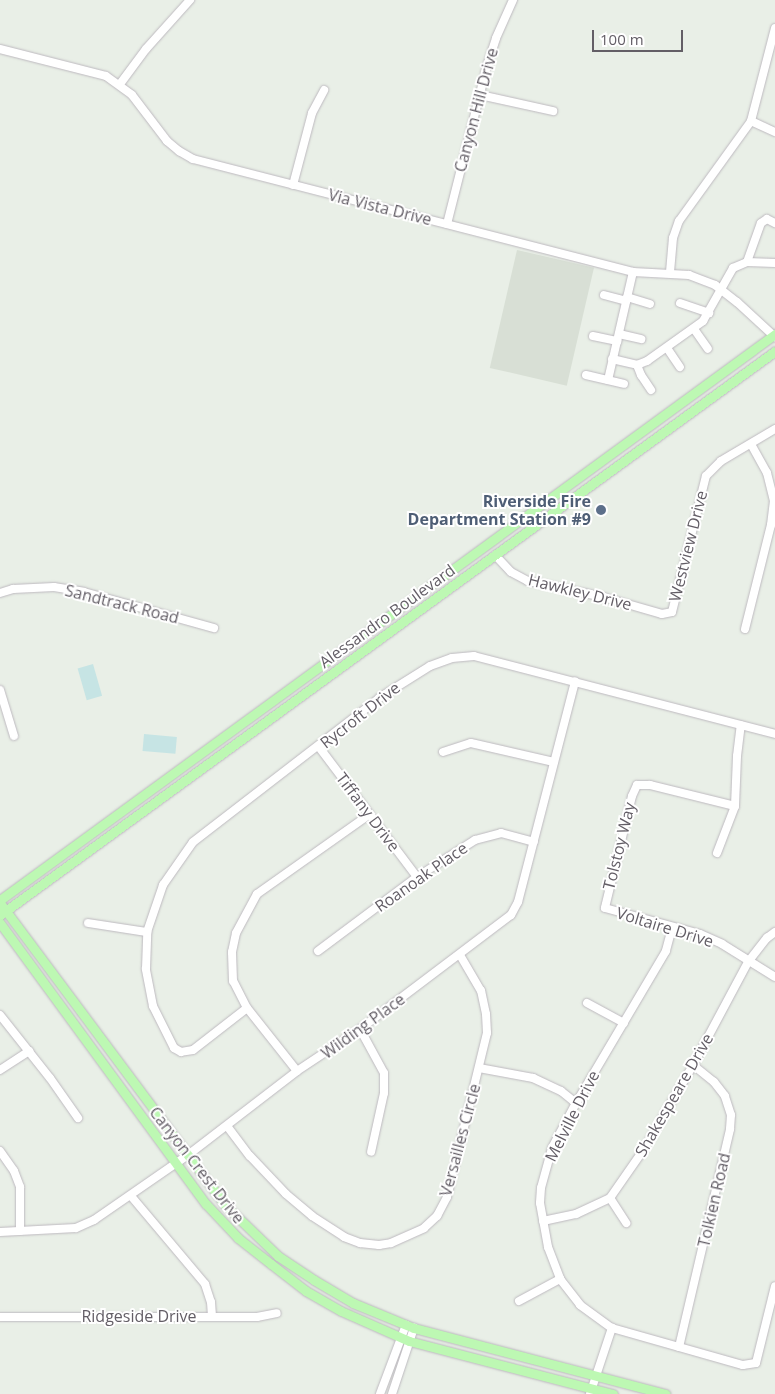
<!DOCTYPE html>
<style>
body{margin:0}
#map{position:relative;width:775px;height:1394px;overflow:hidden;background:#e9efe7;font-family:"Open Sans",sans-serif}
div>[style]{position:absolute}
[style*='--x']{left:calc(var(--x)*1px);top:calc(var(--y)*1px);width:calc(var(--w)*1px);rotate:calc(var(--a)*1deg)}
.education>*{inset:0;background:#d8dfd5;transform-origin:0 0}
.green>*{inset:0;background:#c6e4e4;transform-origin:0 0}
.roads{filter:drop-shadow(0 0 1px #bdb9bf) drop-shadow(0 0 1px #bdb9bf)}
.minor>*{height:8px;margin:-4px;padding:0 4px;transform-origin:4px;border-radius:4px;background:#fff}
.major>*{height:9px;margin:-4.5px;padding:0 4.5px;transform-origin:4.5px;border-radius:4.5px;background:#bdf8b3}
.dots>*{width:14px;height:14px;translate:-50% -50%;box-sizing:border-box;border:2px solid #fff;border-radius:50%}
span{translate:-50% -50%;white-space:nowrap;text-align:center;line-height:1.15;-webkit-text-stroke:4px #fff;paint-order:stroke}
.street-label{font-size:16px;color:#635e66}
.service-label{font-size:16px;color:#4e5e75;font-weight:700}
.right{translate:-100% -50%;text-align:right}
.scale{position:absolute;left:592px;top:30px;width:91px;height:22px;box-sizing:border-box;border:2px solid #635e66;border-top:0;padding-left:6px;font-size:15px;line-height:18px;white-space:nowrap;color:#635e66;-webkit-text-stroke:4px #fff;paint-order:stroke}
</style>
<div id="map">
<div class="education">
<i style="left:517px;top:250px;width:79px;height:121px;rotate:13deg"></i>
</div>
<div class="green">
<i style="left:93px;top:664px;width:33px;height:16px;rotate:74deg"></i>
<i style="left:144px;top:734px;width:33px;height:17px;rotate:5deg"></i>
</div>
<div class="roads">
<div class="minor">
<i style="--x:0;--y:49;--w:109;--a:14.3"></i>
<i style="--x:106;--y:76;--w:32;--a:36"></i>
<i style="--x:132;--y:95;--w:58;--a:52.7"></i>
<i style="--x:167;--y:141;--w:16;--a:40"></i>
<i style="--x:179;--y:151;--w:16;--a:30"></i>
<i style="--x:193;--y:159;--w:454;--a:14.4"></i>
<i style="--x:633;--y:272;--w:56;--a:3.1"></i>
<i style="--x:689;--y:275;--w:28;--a:21"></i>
<i style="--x:715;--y:285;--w:28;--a:38"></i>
<i style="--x:737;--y:302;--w:52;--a:42.6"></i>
<i style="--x:120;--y:84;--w:44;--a:-53.4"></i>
<i style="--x:146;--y:49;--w:66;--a:-48.1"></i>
<i style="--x:480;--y:95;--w:75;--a:12.4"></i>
<i style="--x:751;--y:121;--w:26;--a:25"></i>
<i style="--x:293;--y:185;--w:74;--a:-75.2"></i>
<i style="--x:312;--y:113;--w:26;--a:-62"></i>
<i style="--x:447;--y:224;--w:163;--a:-75.8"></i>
<i style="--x:487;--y:66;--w:29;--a:-72"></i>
<i style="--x:496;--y:38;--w:42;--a:-65.9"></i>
<i style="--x:747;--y:262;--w:41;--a:-70.3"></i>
<i style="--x:761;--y:223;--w:7;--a:-34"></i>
<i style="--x:767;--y:219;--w:9;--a:27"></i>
<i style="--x:670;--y:272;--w:34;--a:-85"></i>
<i style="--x:673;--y:238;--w:18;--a:-71"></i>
<i style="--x:679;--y:221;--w:123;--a:-54.2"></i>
<i style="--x:751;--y:121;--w:96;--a:-75.5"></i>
<i style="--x:604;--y:295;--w:23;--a:15"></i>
<i style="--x:627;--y:297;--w:24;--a:17"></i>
<i style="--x:680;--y:303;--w:31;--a:19"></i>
<i style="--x:694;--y:329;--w:24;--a:55"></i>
<i style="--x:619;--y:334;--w:23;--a:13"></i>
<i style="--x:593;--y:336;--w:25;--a:12"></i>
<i style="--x:667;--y:348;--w:23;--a:56"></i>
<i style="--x:612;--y:359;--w:26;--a:13"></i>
<i style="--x:637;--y:365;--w:11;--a:-22"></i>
<i style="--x:647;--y:361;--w:69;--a:-35.5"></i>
<i style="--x:703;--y:321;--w:61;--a:-60.5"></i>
<i style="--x:733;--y:268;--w:15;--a:-23"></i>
<i style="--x:747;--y:262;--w:28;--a:2"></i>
<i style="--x:637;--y:365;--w:11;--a:68"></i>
<i style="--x:641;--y:375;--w:18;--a:56"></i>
<i style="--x:586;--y:375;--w:39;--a:13"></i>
<i style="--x:608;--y:380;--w:111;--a:-77"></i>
<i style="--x:495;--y:555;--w:23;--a:47"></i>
<i style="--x:511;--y:572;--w:19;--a:28"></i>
<i style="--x:528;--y:581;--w:77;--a:12"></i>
<i style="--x:603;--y:597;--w:61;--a:16.1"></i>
<i style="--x:662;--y:614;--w:10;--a:-11"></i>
<i style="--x:672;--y:612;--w:140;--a:-76"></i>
<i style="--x:706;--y:476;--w:21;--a:-45"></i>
<i style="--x:721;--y:461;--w:63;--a:-30.7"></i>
<i style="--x:0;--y:593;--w:14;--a:-17"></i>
<i style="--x:13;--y:589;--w:41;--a:-2.8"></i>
<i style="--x:54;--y:587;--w:30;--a:9"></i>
<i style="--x:84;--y:592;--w:135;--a:15.5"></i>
<i style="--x:745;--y:629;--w:107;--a:-76"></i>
<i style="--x:771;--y:525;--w:24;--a:-83"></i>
<i style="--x:774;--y:501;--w:29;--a:-104"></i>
<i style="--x:767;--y:473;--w:33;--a:-119"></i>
<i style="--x:0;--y:690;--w:48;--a:73.1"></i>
<i style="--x:319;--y:747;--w:163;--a:53"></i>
<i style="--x:443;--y:752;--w:29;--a:-18"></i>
<i style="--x:471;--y:743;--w:85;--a:12.9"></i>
<i style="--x:735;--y:806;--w:88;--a:-166.1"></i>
<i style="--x:650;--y:785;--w:13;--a:180"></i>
<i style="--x:637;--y:785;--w:12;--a:114"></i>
<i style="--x:632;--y:796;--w:115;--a:103.6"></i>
<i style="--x:605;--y:908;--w:98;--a:15.3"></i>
<i style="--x:700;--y:934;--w:24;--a:24"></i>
<i style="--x:722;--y:944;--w:62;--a:31.9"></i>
<i style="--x:717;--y:853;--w:50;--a:-69"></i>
<i style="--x:735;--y:806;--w:50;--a:-87.7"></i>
<i style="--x:737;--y:756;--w:31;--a:-83"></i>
<i style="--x:88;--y:923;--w:60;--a:8.7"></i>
<i style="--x:672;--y:928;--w:24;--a:105"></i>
<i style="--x:666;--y:951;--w:177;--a:120.6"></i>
<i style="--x:576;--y:1103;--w:51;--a:118.1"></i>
<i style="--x:552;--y:1148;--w:41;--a:105.4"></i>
<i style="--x:541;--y:1188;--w:15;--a:94"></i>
<i style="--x:540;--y:1203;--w:45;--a:79.7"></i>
<i style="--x:548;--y:1247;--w:34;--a:69"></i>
<i style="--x:560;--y:1279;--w:33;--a:52"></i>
<i style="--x:580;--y:1305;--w:39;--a:36"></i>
<i style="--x:612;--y:1328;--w:136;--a:15.8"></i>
<i style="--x:743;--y:1365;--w:13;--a:-9"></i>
<i style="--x:756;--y:1363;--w:79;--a:-76.1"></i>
<i style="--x:318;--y:951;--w:124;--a:-36.8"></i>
<i style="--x:417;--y:877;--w:69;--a:-32.5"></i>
<i style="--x:475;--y:840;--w:27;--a:-15"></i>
<i style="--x:501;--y:833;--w:34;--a:15"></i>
<i style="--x:587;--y:1003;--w:42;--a:28.4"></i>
<i style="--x:247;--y:1008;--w:68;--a:142.1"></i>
<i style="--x:193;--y:1050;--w:12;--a:171"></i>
<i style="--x:181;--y:1052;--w:8;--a:-150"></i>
<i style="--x:174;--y:1048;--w:47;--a:-116.6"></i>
<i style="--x:153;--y:1006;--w:38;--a:-101"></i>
<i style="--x:146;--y:969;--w:37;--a:-88"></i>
<i style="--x:147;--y:932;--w:50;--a:-71.2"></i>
<i style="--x:163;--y:885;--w:52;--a:-55.1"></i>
<i style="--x:193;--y:842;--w:235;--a:-37.7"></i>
<i style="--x:379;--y:698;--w:60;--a:-32.1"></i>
<i style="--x:430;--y:666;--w:23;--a:-20"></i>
<i style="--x:452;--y:658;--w:22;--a:-5"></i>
<i style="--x:474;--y:656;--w:311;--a:14.5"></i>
<i style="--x:0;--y:1015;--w:80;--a:51.6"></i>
<i style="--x:50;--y:1078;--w:49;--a:55"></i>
<i style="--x:360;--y:1029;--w:50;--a:61.4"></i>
<i style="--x:384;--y:1073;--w:20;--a:90"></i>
<i style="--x:384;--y:1093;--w:60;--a:102.4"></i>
<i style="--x:479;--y:1068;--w:55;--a:10.5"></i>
<i style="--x:533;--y:1078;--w:31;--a:25"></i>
<i style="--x:561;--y:1091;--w:19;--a:39"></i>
<i style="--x:0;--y:1070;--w:35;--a:-33"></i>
<i style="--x:297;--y:1071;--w:80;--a:-128.4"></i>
<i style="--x:247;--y:1008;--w:30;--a:-117"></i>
<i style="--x:233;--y:981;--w:29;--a:-92"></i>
<i style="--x:232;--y:952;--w:19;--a:-78"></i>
<i style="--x:236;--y:933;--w:44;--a:-61.7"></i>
<i style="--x:257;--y:894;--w:138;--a:-35.3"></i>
<i style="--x:227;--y:1126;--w:38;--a:53"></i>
<i style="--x:250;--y:1156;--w:52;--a:46.5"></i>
<i style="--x:286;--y:1194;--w:34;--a:40"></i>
<i style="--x:312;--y:1216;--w:38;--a:33"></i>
<i style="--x:344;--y:1237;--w:17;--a:21"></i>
<i style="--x:360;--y:1243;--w:19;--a:6"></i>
<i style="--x:379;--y:1245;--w:12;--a:-9"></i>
<i style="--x:391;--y:1243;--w:36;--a:-24"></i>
<i style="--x:424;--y:1228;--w:18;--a:-43"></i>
<i style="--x:437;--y:1216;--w:21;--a:-62"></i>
<i style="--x:447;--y:1197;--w:169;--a:-76.3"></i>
<i style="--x:487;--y:1033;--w:19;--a:-93"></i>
<i style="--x:486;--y:1014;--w:24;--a:-102"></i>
<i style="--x:481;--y:991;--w:42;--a:-120.3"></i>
<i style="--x:0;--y:1151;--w:24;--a:55"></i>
<i style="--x:14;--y:1171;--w:17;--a:69"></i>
<i style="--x:20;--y:1187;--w:44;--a:90"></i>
<i style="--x:131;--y:1196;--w:115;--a:49.9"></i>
<i style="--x:205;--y:1284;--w:19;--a:72"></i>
<i style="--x:211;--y:1302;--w:14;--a:86"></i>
<i style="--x:610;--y:1198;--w:30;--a:57"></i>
<i style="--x:543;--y:1221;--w:34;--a:-12"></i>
<i style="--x:576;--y:1214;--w:38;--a:-25"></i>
<i style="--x:610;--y:1198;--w:60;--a:-55.2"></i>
<i style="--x:644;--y:1149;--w:97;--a:-59.7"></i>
<i style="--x:693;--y:1065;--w:117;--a:-61.9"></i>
<i style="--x:748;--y:962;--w:31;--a:-52"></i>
<i style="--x:767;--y:938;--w:10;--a:-37"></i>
<i style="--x:0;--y:1232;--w:76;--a:-3"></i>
<i style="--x:76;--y:1228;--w:20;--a:-24"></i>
<i style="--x:94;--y:1220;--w:114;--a:-34.7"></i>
<i style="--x:188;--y:1155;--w:138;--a:-37.6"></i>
<i style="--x:297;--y:1071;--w:76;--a:-33.7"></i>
<i style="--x:360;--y:1029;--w:189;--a:-37.1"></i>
<i style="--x:511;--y:915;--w:15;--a:-62"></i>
<i style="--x:518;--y:902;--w:228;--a:-75.5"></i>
<i style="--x:519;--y:1301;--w:47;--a:-28.2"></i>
<i style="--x:0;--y:1317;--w:257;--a:0"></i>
<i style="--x:257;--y:1317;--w:20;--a:-11"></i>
<i style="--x:679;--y:1347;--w:224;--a:-76.8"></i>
<i style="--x:730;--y:1129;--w:14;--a:-86"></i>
<i style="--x:731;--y:1115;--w:20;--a:-108"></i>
<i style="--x:725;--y:1096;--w:18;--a:-128"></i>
<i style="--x:714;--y:1082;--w:27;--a:-141"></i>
<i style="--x:380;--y:1394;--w:74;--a:-69.4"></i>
<i style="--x:392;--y:1394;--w:70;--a:-71.6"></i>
<i style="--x:590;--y:1394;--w:70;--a:-71.6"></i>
</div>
<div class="major">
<i style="--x:0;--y:900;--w:960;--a:-36.14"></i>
<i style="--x:0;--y:903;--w:375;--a:53.3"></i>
<i style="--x:224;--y:1204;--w:75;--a:43.9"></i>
<i style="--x:278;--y:1256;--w:43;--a:33.7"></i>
<i style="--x:314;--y:1280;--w:45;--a:30.5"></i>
<i style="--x:353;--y:1303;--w:66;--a:22.3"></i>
<i style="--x:414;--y:1328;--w:260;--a:14.7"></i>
<i style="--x:0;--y:915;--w:958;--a:-36.04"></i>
<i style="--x:0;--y:923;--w:348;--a:53.8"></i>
<i style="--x:206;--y:1204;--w:47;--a:46.7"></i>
<i style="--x:238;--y:1238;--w:42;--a:38.2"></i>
<i style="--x:271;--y:1264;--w:44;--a:37.6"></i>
<i style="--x:306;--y:1291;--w:40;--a:29.7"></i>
<i style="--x:341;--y:1311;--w:74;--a:23.8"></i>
<i style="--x:409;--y:1341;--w:211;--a:14.6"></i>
</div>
</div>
<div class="dots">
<i style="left:601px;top:510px;background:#5c6f8a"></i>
</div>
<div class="street-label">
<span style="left:476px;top:110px;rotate:-75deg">Canyon Hill Drive</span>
<span style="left:380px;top:207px;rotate:14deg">Via Vista Drive</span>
<span style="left:688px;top:546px;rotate:-76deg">Westview Drive</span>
<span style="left:580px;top:592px;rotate:14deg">Hawkley Drive</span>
<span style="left:122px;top:604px;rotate:14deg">Sandtrack Road</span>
<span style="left:387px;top:616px;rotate:-36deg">Alessandro Boulevard</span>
<span style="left:360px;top:715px;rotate:-38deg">Rycroft Drive</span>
<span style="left:368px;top:812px;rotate:53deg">Tiffany Drive</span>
<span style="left:619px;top:846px;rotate:-76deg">Tolstoy Way</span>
<span style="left:421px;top:877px;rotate:-35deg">Roanoak Place</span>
<span style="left:665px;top:927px;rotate:17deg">Voltaire Drive</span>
<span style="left:363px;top:1026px;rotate:-36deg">Wilding Place</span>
<span style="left:674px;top:1095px;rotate:-60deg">Shakespeare Drive</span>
<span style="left:572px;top:1116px;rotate:-63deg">Melville Drive</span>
<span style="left:460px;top:1140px;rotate:-75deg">Versailles Circle</span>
<span style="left:197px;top:1165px;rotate:52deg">Canyon Crest Drive</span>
<span style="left:714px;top:1200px;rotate:-77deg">Tolkien Road</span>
<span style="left:139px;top:1316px">Ridgeside Drive</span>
</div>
<div class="service-label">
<span class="right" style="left:591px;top:510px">Riverside Fire<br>Department Station #9</span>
</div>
<div class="scale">100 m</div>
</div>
